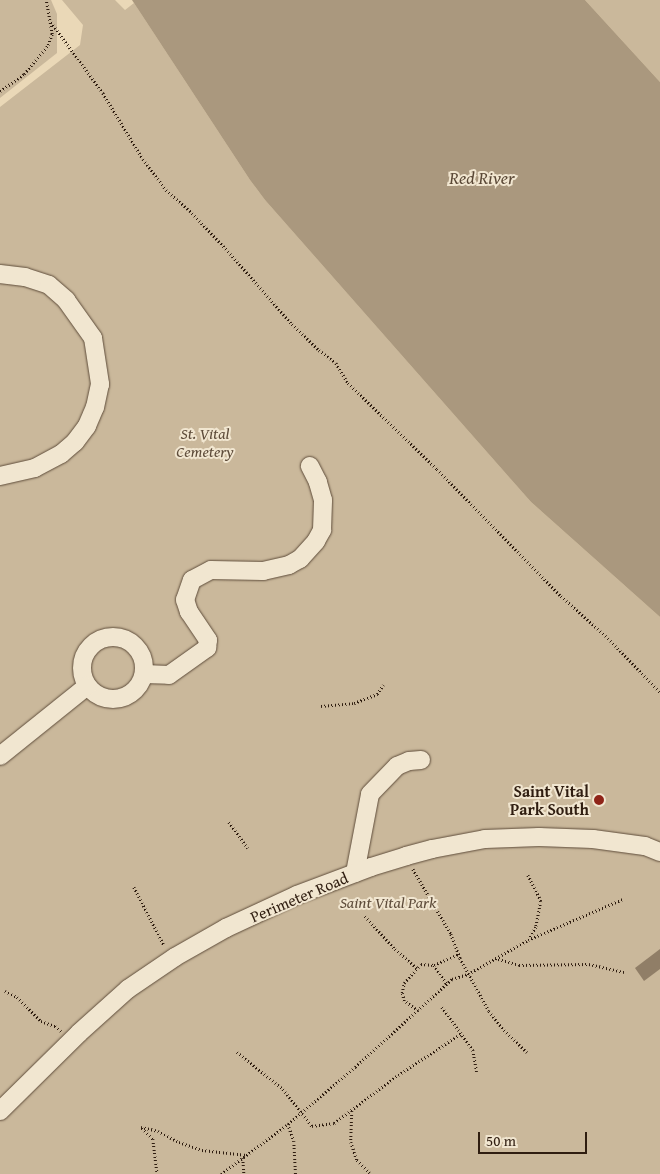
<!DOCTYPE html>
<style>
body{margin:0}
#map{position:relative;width:660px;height:1174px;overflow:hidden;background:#ead8b7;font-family:"Gentium Book Plus",serif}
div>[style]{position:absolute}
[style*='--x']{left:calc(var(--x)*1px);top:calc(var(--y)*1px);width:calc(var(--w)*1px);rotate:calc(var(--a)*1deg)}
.green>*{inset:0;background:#cab89b}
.water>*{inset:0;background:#aa987e}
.building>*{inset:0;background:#907e67}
.path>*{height:2.5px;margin-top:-1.25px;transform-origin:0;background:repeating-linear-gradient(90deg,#2f1d10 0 1px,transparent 0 3.5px)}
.roads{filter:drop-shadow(0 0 1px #5e4c3a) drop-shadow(0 0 1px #5e4c3a)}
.minor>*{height:18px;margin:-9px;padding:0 9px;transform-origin:9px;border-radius:9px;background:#f1e6d0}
.minor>.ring{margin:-9px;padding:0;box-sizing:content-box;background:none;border:18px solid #f1e6d0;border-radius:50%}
.dots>*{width:14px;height:14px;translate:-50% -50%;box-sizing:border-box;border:2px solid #f1e6d0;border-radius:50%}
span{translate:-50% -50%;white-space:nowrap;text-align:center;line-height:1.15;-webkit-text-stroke:4px #f1e6d0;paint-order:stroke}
.park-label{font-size:16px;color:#5e4c3a;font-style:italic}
.poi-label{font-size:16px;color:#2f1d10;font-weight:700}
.right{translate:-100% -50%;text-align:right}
.street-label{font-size:16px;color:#2f1d10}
.water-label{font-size:18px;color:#5a4836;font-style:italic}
.scale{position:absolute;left:478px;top:1132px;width:109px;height:22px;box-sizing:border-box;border:2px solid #2f1d10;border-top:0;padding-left:6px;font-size:15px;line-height:18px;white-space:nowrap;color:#2f1d10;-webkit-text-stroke:4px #f1e6d0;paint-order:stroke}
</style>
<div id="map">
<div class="green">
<i style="clip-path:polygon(0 0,51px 0,57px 14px,57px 53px,0 98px)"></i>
<i style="clip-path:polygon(62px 0,115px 0,125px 10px,134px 3px,250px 180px,265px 200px,531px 502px,660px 617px,660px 1174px,0 1174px,0 107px,80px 45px,83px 25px)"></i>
<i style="clip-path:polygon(585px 0,660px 0,660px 82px)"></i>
</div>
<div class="water">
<i style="clip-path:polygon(132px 0,585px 0,660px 82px,660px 617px,531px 502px,265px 200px,250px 180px)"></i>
</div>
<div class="building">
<i style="clip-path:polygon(660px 949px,660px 969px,644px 981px,635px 968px)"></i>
</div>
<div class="path">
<i style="--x:51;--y:22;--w:88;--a:53.8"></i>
<i style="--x:103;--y:93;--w:77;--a:58.8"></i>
<i style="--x:143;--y:159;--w:39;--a:53"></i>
<i style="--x:166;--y:190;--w:35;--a:41"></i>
<i style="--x:192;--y:213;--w:52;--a:46.5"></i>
<i style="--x:228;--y:251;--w:97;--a:48.8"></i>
<i style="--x:292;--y:324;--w:37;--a:44"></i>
<i style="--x:319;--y:350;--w:21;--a:37"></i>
<i style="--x:336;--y:363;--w:23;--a:59"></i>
<i style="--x:348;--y:383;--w:124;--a:44"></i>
<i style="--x:437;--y:469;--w:177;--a:45.7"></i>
<i style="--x:561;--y:596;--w:63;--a:41.8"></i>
<i style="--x:608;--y:638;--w:75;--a:46.1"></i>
<i style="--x:0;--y:91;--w:29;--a:-35"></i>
<i style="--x:24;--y:74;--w:38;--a:-50"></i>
<i style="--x:48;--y:45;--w:12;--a:-70"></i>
<i style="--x:52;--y:34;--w:35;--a:-100"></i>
<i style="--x:321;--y:706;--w:33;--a:-5"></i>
<i style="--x:354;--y:703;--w:25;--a:-21"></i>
<i style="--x:377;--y:694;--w:11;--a:-56"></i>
<i style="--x:229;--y:822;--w:32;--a:54"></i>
<i style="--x:413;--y:869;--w:75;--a:59.7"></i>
<i style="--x:451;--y:934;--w:26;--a:69"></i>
<i style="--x:460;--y:958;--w:60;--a:61.3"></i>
<i style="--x:489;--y:1011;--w:24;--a:52"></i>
<i style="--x:504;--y:1030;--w:32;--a:44"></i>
<i style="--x:528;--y:875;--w:29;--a:63"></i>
<i style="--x:541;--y:901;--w:26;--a:101"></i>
<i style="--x:536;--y:927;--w:14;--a:120"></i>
<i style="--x:134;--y:887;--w:65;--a:62.7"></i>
<i style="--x:365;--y:916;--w:45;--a:47.7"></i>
<i style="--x:395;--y:949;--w:29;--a:41"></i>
<i style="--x:495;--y:958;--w:25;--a:16"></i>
<i style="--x:519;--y:965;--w:70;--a:-0.8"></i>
<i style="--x:589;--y:964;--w:36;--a:13"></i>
<i style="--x:434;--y:965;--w:27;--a:-24"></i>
<i style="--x:5;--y:991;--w:13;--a:27"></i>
<i style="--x:17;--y:997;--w:34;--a:45"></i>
<i style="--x:41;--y:1021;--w:15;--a:20"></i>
<i style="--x:55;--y:1026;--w:8;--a:40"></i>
<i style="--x:442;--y:1007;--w:53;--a:54.2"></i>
<i style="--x:473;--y:1050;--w:22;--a:80"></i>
<i style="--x:418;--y:1011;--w:17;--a:-144"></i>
<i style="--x:404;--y:1001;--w:8;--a:-104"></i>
<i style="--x:402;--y:993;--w:10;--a:-79"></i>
<i style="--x:404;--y:983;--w:25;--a:-48"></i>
<i style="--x:421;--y:964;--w:13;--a:4"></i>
<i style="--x:434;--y:965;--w:23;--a:56"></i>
<i style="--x:237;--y:1052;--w:59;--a:38.8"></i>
<i style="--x:283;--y:1089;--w:47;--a:51.9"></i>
<i style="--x:312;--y:1126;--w:22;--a:-8"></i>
<i style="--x:334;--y:1123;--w:80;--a:-36.9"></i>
<i style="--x:398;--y:1075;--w:77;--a:-33.3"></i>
<i style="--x:352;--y:1111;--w:31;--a:92"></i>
<i style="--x:351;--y:1142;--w:19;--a:72"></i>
<i style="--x:357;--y:1160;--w:18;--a:45"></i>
<i style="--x:288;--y:1124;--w:18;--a:71"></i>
<i style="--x:294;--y:1141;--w:33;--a:87"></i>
<i style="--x:141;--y:1127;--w:17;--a:13"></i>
<i style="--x:158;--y:1131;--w:24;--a:28"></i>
<i style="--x:179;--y:1142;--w:24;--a:19"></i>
<i style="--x:202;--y:1150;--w:45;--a:6.3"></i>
<i style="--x:142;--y:1128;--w:16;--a:45"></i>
<i style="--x:153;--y:1139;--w:35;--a:83"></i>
<i style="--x:243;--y:1158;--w:16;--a:86"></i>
<i style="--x:221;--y:1174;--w:84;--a:-36.7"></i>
<i style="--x:288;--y:1124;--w:88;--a:-40.4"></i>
<i style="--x:355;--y:1067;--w:131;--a:-42.2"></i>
<i style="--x:452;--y:979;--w:17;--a:-17"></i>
<i style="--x:468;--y:974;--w:69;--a:-29.5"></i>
<i style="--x:528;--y:940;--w:103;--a:-23.3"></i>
</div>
<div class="roads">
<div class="minor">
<i style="--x:0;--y:274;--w:25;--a:7"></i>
<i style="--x:25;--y:277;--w:25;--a:18"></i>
<i style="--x:49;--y:285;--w:23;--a:41"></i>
<i style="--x:66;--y:300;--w:47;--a:54.6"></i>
<i style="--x:93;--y:338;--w:47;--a:81.3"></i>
<i style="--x:100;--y:384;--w:24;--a:102"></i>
<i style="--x:95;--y:407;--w:21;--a:113"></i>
<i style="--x:87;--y:426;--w:20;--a:127"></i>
<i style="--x:75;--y:442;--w:18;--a:139"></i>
<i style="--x:61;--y:454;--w:30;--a:152"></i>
<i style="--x:35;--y:468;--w:36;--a:167"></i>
<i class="ring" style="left:82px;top:637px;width:44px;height:44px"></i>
<i style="--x:144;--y:674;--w:25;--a:2"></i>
<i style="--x:169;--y:675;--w:47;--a:-35.4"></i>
<i style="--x:207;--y:648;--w:8;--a:-83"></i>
<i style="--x:208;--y:640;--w:34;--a:-124"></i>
<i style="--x:189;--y:612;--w:13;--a:-108"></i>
<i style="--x:185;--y:600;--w:21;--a:-71"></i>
<i style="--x:192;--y:580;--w:21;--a:-28"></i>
<i style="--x:211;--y:570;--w:52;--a:1.1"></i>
<i style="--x:263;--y:571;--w:27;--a:-13"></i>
<i style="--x:289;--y:565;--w:13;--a:-29"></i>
<i style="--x:300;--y:559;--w:24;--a:-48"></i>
<i style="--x:316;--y:541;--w:13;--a:-61"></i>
<i style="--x:322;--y:530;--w:30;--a:-88"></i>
<i style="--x:323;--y:500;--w:19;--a:-106"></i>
<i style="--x:318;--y:482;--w:18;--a:-117"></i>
<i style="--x:0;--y:756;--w:112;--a:-38.8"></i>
<i style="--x:355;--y:873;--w:80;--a:-79.2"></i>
<i style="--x:370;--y:794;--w:39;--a:-46"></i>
<i style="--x:397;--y:766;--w:13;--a:-23"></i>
<i style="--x:409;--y:761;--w:12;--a:-5"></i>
<i style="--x:0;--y:1111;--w:111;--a:-44.6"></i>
<i style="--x:79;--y:1033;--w:66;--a:-41.9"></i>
<i style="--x:128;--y:989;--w:57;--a:-34.2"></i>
<i style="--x:175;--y:957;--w:59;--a:-29.6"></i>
<i style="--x:226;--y:928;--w:78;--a:-24.9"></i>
<i style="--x:297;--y:895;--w:79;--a:-20.7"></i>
<i style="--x:371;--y:867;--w:37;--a:-17"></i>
<i style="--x:406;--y:856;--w:27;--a:-15"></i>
<i style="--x:432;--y:849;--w:54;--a:-10.7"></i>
<i style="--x:485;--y:839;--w:54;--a:-2.1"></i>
<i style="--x:539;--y:837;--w:54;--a:2.1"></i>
<i style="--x:593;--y:839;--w:52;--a:7.7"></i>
<i style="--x:645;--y:846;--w:16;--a:22"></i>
</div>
</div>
<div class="dots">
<i style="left:599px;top:800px;background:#8f2418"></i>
</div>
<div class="park-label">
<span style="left:205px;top:442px">St. Vital<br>Cemetery</span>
<span style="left:388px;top:902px">Saint Vital Park</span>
</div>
<div class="poi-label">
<span class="right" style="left:589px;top:800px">Saint Vital<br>Park South</span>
</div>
<div class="street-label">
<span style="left:299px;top:897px;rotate:-23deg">Perimeter Road</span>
</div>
<div class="water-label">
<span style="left:482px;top:178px">Red River</span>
</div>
<div class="scale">50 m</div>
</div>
